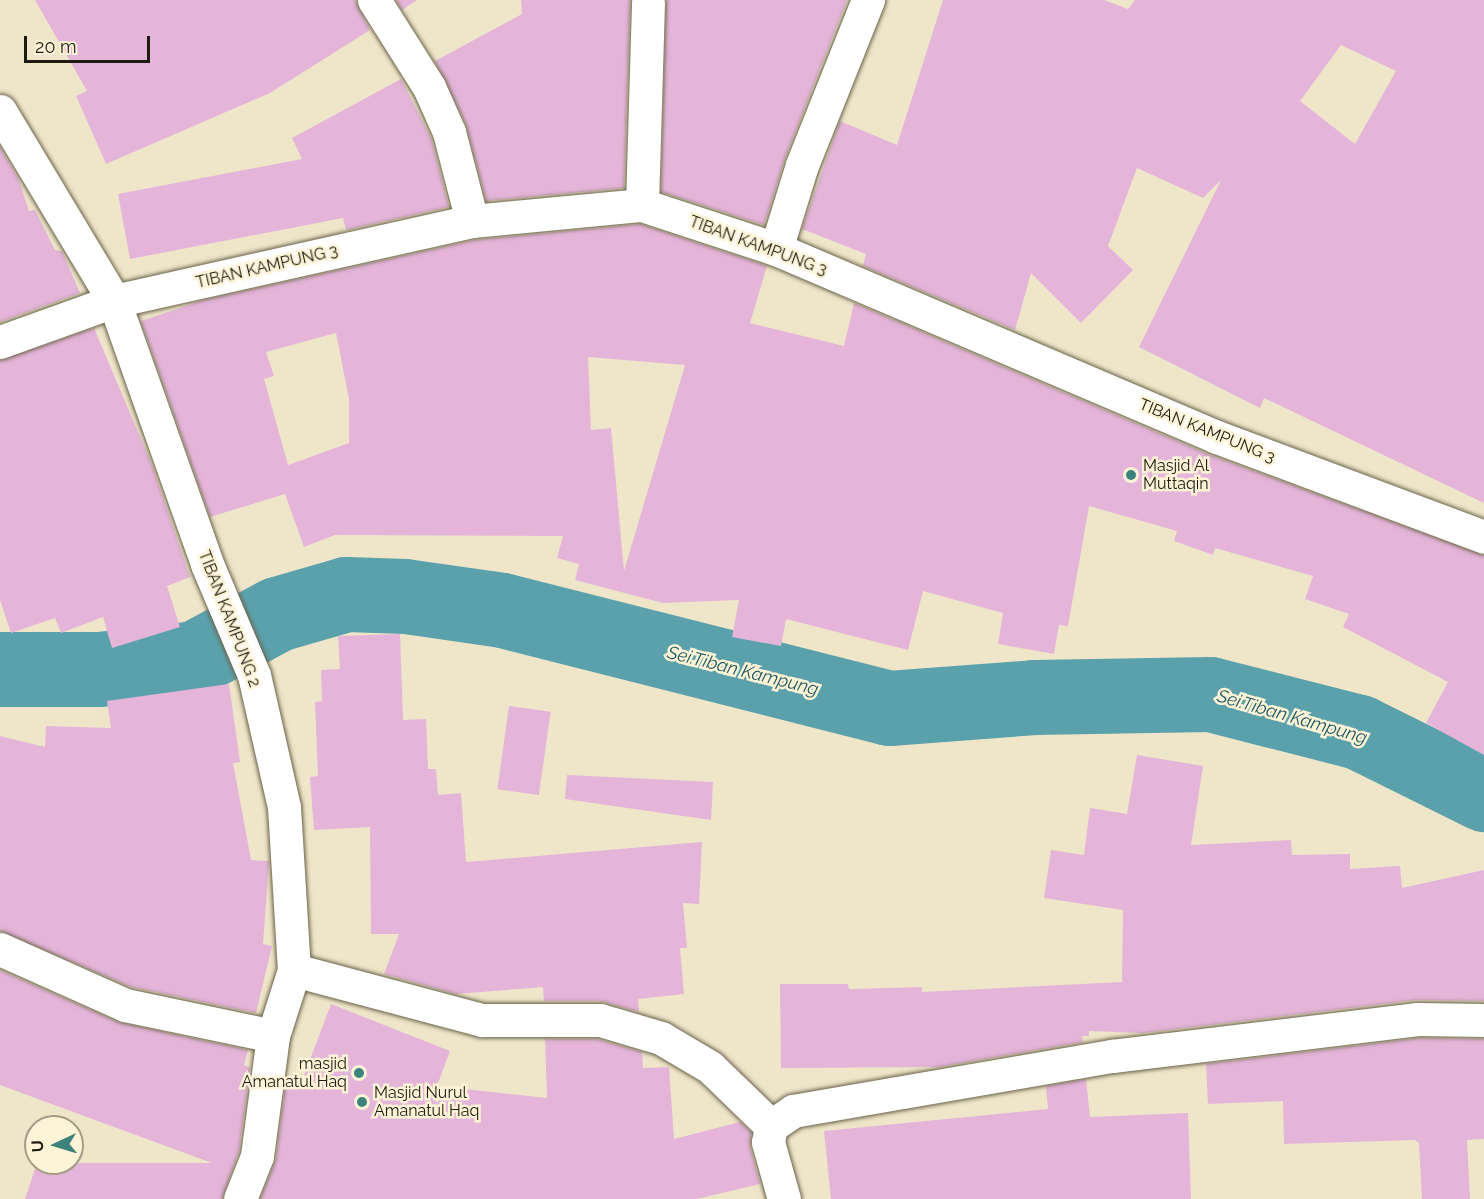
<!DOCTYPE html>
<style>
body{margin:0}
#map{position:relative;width:1484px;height:1199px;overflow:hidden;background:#efe6ca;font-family:Raleway,sans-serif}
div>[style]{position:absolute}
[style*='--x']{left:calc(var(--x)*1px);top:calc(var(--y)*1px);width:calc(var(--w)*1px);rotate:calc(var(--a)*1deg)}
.river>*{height:75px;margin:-37.5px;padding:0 37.5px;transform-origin:37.5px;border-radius:37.5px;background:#5ba1ac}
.building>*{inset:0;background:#e4b5d9;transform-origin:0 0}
.roads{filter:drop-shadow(0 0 2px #6a6249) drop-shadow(0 0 2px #6a6249)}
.minor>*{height:33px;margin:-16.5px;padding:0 16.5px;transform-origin:16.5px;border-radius:16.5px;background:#fff}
.dots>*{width:16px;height:16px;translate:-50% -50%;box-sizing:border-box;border:3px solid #fdf3d7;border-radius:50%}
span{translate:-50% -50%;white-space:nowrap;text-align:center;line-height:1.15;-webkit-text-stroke:5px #fdf3d7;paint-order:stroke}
.street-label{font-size:16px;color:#1d1a10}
.poi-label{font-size:16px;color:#1d1a10}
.left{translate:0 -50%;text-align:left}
.right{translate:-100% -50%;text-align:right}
.water-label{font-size:18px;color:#1e5a62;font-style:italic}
.north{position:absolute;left:24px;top:1115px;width:60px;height:60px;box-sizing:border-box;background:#fdf3d7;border:2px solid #a39c87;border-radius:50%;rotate:266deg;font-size:16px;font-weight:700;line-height:24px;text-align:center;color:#1d1a10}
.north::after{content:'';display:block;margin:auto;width:21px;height:27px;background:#3c837c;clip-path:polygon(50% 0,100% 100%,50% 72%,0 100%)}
.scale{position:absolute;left:24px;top:36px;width:126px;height:27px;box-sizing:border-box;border:3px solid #1d1a10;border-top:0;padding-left:8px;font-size:18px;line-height:21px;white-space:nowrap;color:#1d1a10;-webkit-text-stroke:4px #fdf3d7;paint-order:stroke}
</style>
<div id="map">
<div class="river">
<i style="--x:0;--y:669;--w:99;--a:0"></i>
<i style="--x:99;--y:669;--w:97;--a:-6.5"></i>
<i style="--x:195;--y:658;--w:93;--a:-28.2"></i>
<i style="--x:277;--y:614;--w:72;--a:-16.2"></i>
<i style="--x:346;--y:594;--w:59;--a:1.9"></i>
<i style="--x:405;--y:596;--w:98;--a:8.2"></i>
<i style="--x:502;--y:610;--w:399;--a:14.2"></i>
<i style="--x:889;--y:708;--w:145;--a:-4.3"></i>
<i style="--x:1034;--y:697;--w:176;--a:-1"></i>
<i style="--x:1210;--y:694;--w:154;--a:14.3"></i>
<i style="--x:1359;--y:732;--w:140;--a:26.4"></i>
</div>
<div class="building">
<i style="clip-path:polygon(35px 0,355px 0,370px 30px,270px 93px,106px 164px,76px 96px,87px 91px)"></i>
<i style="clip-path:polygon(396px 0,417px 0,402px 10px)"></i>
<i style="clip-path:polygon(521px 0,630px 0,624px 188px,486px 201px,466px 124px,435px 61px,522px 14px)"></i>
<i style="clip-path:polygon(666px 0,847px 0,785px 158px,764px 225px,661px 192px)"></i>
<i style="clip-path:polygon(evenodd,943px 0,1104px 0,1128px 9px,1135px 0,1484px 0,1484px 503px,1264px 398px,1260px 408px,1139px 347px,1221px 180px,1203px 198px,1137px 168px,1108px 246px,1133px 270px,1081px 323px,1031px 273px,1015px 330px,863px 266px,866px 254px,802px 229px,840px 121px,897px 145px,943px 0,1341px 45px,1396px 71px,1355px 144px,1300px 101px,1341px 45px)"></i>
<i style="clip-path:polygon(401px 79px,431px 138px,449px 207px,346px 230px,343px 218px,130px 259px,118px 194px,302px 159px,292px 138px)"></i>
<i style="clip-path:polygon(0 147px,19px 180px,29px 211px,35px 210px,55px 250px,62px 251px,80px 293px,0 322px)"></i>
<i style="clip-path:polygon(evenodd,640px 224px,767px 266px,750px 323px,844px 346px,854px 303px,1210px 455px,1484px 555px,1484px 755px,1426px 723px,1448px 682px,1343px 627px,1349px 614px,1305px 599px,1313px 576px,1215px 548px,1213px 555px,1174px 541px,1177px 531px,1089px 506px,1068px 626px,1059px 625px,1054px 654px,998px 644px,1003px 613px,923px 591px,908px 650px,786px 619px,781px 646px,732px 637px,739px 600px,663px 603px,575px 580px,579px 564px,557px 558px,563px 536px,335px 535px,304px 547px,285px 494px,210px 517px,141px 321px,207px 299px,475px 240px,640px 224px,336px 333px,349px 399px,349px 443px,288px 465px,264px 379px,274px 376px,266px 352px,336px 333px,640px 224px,588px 357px,685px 365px,624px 571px,611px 428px,591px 430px,588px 357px)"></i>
<i style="clip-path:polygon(94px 328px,152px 465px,190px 577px,167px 586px,180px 627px,112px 648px,103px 617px,61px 633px,55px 618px,11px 633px,0 600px,0 360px)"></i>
<i style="clip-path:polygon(400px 634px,403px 720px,426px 719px,428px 769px,436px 769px,438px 795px,461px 793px,466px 862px,702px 842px,699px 904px,683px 903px,687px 948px,680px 948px,684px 994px,638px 999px,639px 1012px,600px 1001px,544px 1001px,543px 987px,456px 994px,384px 974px,399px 934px,371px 934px,370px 827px,314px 830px,310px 777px,318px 776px,315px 702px,322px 701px,321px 670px,340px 669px,338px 636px)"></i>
<i style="clip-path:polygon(229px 684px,240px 762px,233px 763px,251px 860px,269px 861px,263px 944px,272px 946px,256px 1013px,131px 987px,0 931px,0 736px,45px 747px,46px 726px,111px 728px,107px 701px)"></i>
<i style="left:509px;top:706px;width:42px;height:84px;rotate:8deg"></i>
<i style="clip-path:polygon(1137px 755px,1203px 766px,1191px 845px,1291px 840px,1292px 855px,1350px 854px,1350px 869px,1400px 866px,1402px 888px,1484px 870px,1484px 1001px,1416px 1000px,1143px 1033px,1089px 1031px,1089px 1036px,1082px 1036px,1083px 1042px,939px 1067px,781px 1068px,780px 984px,848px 984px,849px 989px,922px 987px,922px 992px,1122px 982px,1123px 910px,1044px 898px,1051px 850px,1084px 855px,1090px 808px,1127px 814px)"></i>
<i style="clip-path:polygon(567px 775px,713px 782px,711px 820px,565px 799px)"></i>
<i style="clip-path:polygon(0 970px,118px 1022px,248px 1050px,244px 1065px,250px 1068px,239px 1151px,222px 1199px,25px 1199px,37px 1163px,212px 1163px,0 1085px)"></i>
<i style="clip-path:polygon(331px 1004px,450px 1051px,437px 1086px,547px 1098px,545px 1039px,597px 1039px,642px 1052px,643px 1068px,669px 1067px,674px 1139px,740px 1122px,751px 1132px,750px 1147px,760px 1184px,697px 1199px,260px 1199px,276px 1159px,286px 1081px,300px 1086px)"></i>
<i style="clip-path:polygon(1419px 1038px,1484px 1039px,1484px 1139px,1467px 1140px,1470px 1199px,1422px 1199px,1419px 1143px,1415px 1140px,1284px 1144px,1283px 1101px,1208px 1104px,1206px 1064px)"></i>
<i style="clip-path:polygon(1086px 1079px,1090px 1117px,1188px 1113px,1191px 1199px,831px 1199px,824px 1131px,1048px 1109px,1046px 1086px)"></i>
</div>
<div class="roads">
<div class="minor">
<i style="--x:374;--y:0;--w:103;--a:57.7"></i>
<i style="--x:429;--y:87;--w:49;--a:66"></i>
<i style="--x:449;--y:132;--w:92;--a:75.5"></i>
<i style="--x:0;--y:111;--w:222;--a:59"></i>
<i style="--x:114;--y:301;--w:279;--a:70.5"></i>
<i style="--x:207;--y:564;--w:121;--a:67.1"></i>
<i style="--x:254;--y:675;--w:135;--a:77.2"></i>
<i style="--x:284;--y:807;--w:163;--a:86.5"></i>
<i style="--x:294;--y:970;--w:69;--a:107.7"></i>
<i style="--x:273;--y:1036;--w:121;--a:97.6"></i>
<i style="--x:257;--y:1156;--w:46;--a:111.6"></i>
<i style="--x:642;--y:205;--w:202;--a:-88.3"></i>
<i style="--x:776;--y:249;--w:88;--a:-72.8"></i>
<i style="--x:802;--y:165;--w:178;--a:-68.2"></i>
<i style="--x:0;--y:342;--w:121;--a:-19.8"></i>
<i style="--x:114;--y:301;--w:367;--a:-12.6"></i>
<i style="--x:472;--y:221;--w:171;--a:-5.4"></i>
<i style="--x:642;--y:205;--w:141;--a:18.2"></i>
<i style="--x:776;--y:249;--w:479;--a:23.1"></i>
<i style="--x:1217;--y:437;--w:285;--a:20.5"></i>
<i style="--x:0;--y:949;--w:137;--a:24.1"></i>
<i style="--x:125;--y:1005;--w:151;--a:11.8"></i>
<i style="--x:294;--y:970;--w:195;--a:14.9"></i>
<i style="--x:482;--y:1020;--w:118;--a:0"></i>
<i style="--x:600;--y:1020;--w:64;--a:16.4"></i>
<i style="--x:661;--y:1038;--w:57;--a:30.6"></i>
<i style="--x:710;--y:1067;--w:85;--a:44"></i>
<i style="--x:784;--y:1199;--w:59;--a:-105.7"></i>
<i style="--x:768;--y:1142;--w:16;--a:-79"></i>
<i style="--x:771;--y:1126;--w:27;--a:-34"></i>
<i style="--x:793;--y:1111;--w:324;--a:-9.8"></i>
<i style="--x:1112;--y:1056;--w:308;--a:-6.9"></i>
<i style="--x:1418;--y:1019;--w:66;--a:0.9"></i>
</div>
</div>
<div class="dots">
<i style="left:1131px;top:475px;background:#3c837c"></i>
<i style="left:359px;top:1073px;background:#3c837c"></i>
<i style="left:362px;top:1102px;background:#3c837c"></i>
</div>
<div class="street-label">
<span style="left:758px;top:246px;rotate:20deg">TIBAN KAMPUNG 3</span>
<span style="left:267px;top:267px;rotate:-13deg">TIBAN KAMPUNG 3</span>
<span style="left:1207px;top:431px;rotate:22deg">TIBAN KAMPUNG 3</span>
<span style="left:229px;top:619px;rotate:69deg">TIBAN KAMPUNG 2</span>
</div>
<div class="poi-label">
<span class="left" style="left:1143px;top:475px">Masjid Al<br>Muttaqin</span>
<span class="right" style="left:347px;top:1073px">masjid<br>Amanatul Haq</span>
<span class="left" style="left:374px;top:1102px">Masjid Nurul<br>Amanatul Haq</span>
</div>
<div class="water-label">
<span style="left:743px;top:671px;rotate:14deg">Sei.Tiban Kampung</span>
<span style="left:1292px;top:717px;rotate:16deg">Sei.Tiban Kampung</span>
</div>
<div class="north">U</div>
<div class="scale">20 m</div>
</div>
